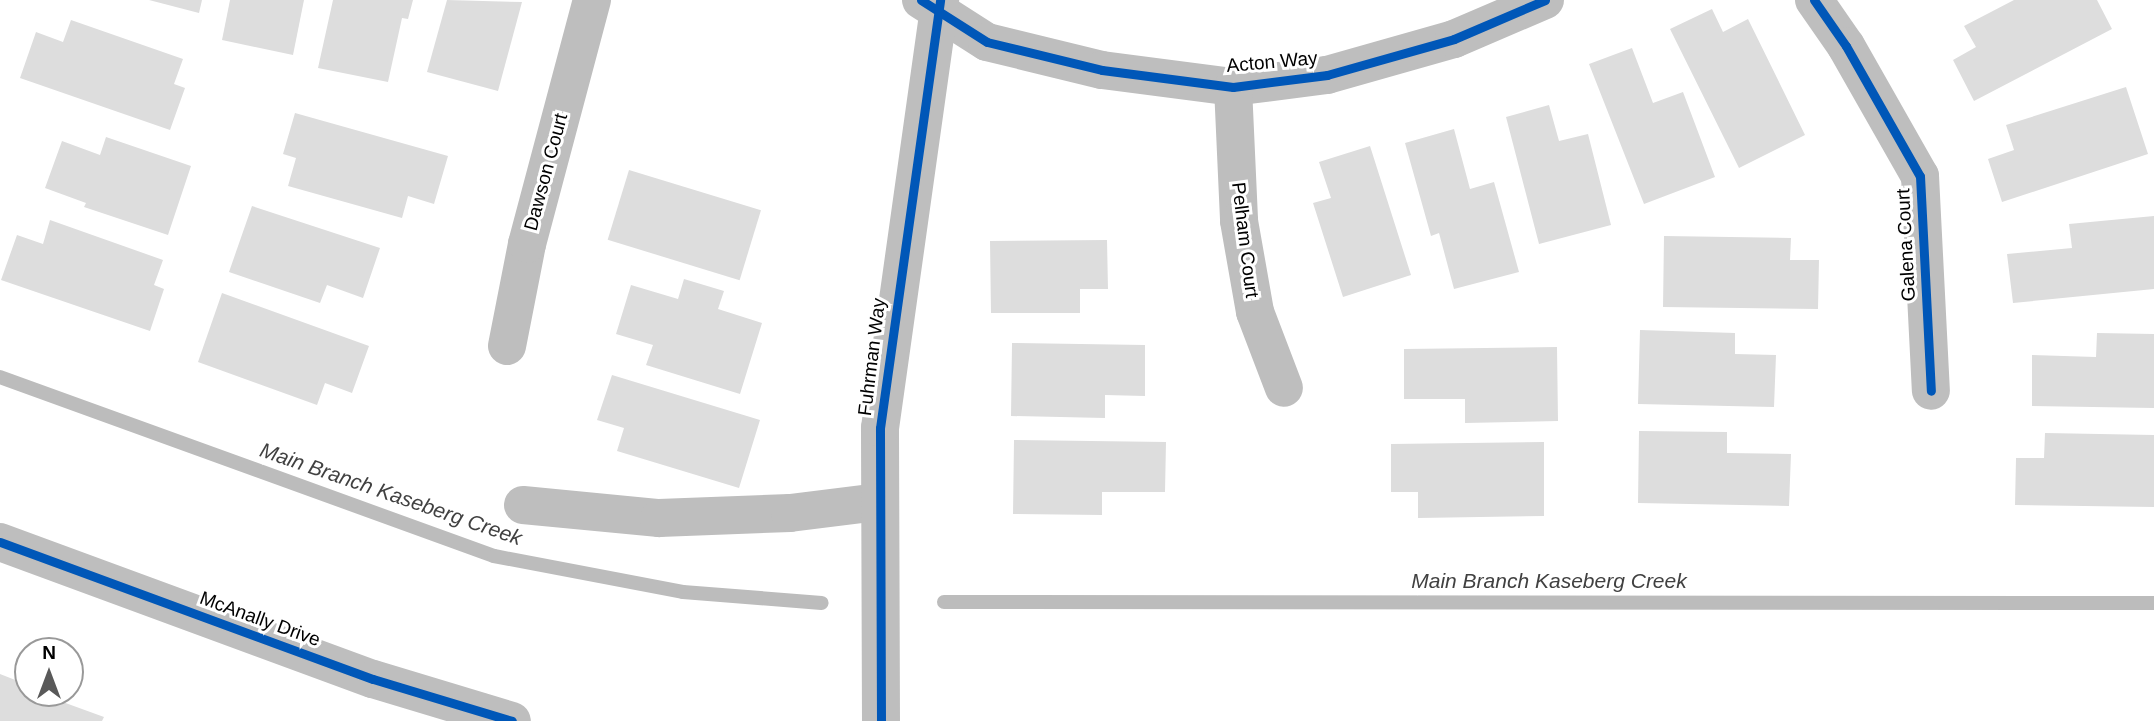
<!DOCTYPE html>
<style>
body{margin:0}
#map{position:relative;width:2154px;height:721px;overflow:hidden;background:#fff;font-family:Arial,sans-serif}
div>[style]{position:absolute}
[style*='--x']{left:calc(var(--x)*1px);top:calc(var(--y)*1px);width:calc(var(--w)*1px);rotate:calc(var(--a)*1deg)}
.stream>*{height:14px;margin:-7px;padding:0 7px;transform-origin:7px;border-radius:7px;background:#bcbcbc}
.building>*{inset:0;background:#ddd;transform-origin:0 0}
.minor>*{height:38px;margin:-19px;padding:0 19px;transform-origin:19px;border-radius:19px;background:#bebebe}
.cycleway>*{height:9px;margin:-4.5px;padding:0 4.5px;transform-origin:4.5px;border-radius:4.5px;background:#0057b8}
span{translate:-50% -50%;white-space:nowrap;text-align:center;line-height:1.15;-webkit-text-stroke:6px #fff;paint-order:stroke}
.street-label{font-size:19px;color:#000}
.water-label{font-size:21px;color:#414141;font-style:italic}
.north{position:absolute;left:14px;top:637px;width:70px;height:70px;box-sizing:border-box;background:#fff;border:2px solid #999;border-radius:50%;rotate:0deg;font-size:19px;font-weight:700;line-height:28px;text-align:center;color:#000}
.north::after{content:'';display:block;margin:auto;width:24px;height:32px;background:#595959;clip-path:polygon(50% 0,100% 100%,50% 72%,0 100%)}
</style>
<div id="map">
<div class="stream">
<i style="--x:0;--y:377;--w:525;--a:19.92"></i>
<i style="--x:494;--y:556;--w:192;--a:10.8"></i>
<i style="--x:683;--y:592;--w:139;--a:4.5"></i>
<i style="--x:944;--y:602;--w:1210;--a:0.05"></i>
</div>
<div class="building">
<i style="clip-path:polygon(149px 0,202px 0,199px 13px)"></i>
<i style="clip-path:polygon(230px 0,304px 0,293px 55px,222px 40px)"></i>
<i style="clip-path:polygon(333px 0,413px 0,408px 19px,402px 18px,388px 82px,318px 68px)"></i>
<i style="clip-path:polygon(447px 0,522px 2px,498px 91px,427px 72px)"></i>
<i style="clip-path:polygon(2014px 0,2097px 0,2112px 29px,1974px 101px,1953px 60px,1976px 47px,1964px 26px)"></i>
<i style="clip-path:polygon(1712px 9px,1723px 32px,1748px 19px,1805px 135px,1739px 168px,1670px 29px)"></i>
<i style="clip-path:polygon(71px 20px,183px 59px,174px 84px,185px 88px,170px 130px,20px 78px,36px 32px,63px 42px)"></i>
<i style="clip-path:polygon(1632px 48px,1653px 103px,1683px 92px,1715px 177px,1644px 204px,1589px 64px)"></i>
<i style="clip-path:polygon(2126px 87px,2148px 154px,2002px 202px,1988px 159px,2014px 150px,2006px 125px)"></i>
<i style="clip-path:polygon(1549px 105px,1559px 141px,1588px 134px,1611px 225px,1539px 244px,1506px 117px)"></i>
<i style="clip-path:polygon(295px 113px,448px 156px,434px 204px,408px 196px,402px 218px,288px 186px,296px 158px,283px 154px)"></i>
<i style="clip-path:polygon(1454px 129px,1470px 189px,1494px 182px,1519px 272px,1454px 289px,1439px 233px,1431px 236px,1405px 143px)"></i>
<i style="clip-path:polygon(106px 137px,191px 166px,168px 235px,84px 207px,86px 203px,45px 188px,62px 141px,100px 155px)"></i>
<i style="clip-path:polygon(1370px 146px,1411px 275px,1343px 297px,1313px 203px,1331px 198px,1319px 162px)"></i>
<i style="left:629px;top:170px;width:138px;height:73px;rotate:17deg"></i>
<i style="clip-path:polygon(252px 206px,380px 248px,363px 298px,327px 285px,320px 303px,229px 272px)"></i>
<i style="clip-path:polygon(2154px 216px,2154px 289px,2013px 303px,2007px 254px,2072px 248px,2069px 224px)"></i>
<i style="clip-path:polygon(50px 220px,163px 260px,154px 285px,164px 289px,150px 331px,1px 280px,17px 235px,43px 244px)"></i>
<i style="clip-path:polygon(1664px 236px,1791px 238px,1790px 260px,1819px 260px,1818px 309px,1663px 307px)"></i>
<i style="clip-path:polygon(1107px 240px,1108px 289px,1080px 289px,1080px 313px,991px 313px,990px 241px)"></i>
<i style="clip-path:polygon(684px 279px,724px 291px,718px 309px,762px 323px,740px 394px,646px 365px,653px 345px,616px 334px,631px 285px,678px 299px)"></i>
<i style="clip-path:polygon(222px 293px,369px 346px,352px 393px,325px 383px,317px 405px,198px 362px)"></i>
<i style="clip-path:polygon(1640px 330px,1735px 333px,1735px 354px,1776px 355px,1774px 407px,1638px 404px)"></i>
<i style="clip-path:polygon(2097px 333px,2154px 334px,2154px 408px,2032px 406px,2032px 355px,2096px 357px)"></i>
<i style="clip-path:polygon(1012px 343px,1145px 345px,1145px 396px,1105px 395px,1105px 418px,1011px 416px)"></i>
<i style="clip-path:polygon(1557px 347px,1558px 421px,1465px 423px,1465px 399px,1404px 399px,1404px 349px)"></i>
<i style="clip-path:polygon(612px 375px,760px 420px,739px 488px,617px 451px,624px 428px,597px 420px)"></i>
<i style="clip-path:polygon(1639px 431px,1727px 432px,1727px 453px,1791px 454px,1789px 506px,1638px 503px)"></i>
<i style="clip-path:polygon(2045px 433px,2154px 435px,2154px 507px,2015px 505px,2016px 458px,2044px 458px)"></i>
<i style="clip-path:polygon(1014px 440px,1166px 442px,1165px 492px,1102px 492px,1102px 515px,1013px 514px)"></i>
<i style="clip-path:polygon(1544px 442px,1544px 516px,1418px 518px,1418px 492px,1391px 492px,1391px 444px)"></i>
<i style="clip-path:polygon(0 674px,28px 685px,28px 693px,38px 693px,104px 717px,102px 721px,0 721px)"></i>
</div>
<div class="minor">
<i style="--x:921;--y:0;--w:78;--a:32.5"></i>
<i style="--x:987;--y:42;--w:118;--a:13.7"></i>
<i style="--x:1102;--y:70;--w:132;--a:7.4"></i>
<i style="--x:1233;--y:87;--w:95;--a:-7.3"></i>
<i style="--x:1327;--y:75;--w:132;--a:-15.8"></i>
<i style="--x:1454;--y:39;--w:99;--a:-23.2"></i>
<i style="--x:1814;--y:0;--w:56;--a:55.2"></i>
<i style="--x:1846;--y:46;--w:150;--a:60.4"></i>
<i style="--x:1920;--y:176;--w:215;--a:87.1"></i>
<i style="--x:1233;--y:87;--w:134;--a:87.4"></i>
<i style="--x:1239;--y:221;--w:92;--a:80"></i>
<i style="--x:1255;--y:312;--w:81;--a:69.1"></i>
<i style="--x:507;--y:346;--w:104;--a:-78.9"></i>
<i style="--x:527;--y:244;--w:253;--a:-75.1"></i>
<i style="--x:523;--y:505;--w:137;--a:5.5"></i>
<i style="--x:659;--y:518;--w:131;--a:-2.2"></i>
<i style="--x:790;--y:513;--w:89;--a:-7.1"></i>
<i style="--x:0;--y:542;--w:397;--a:20.2"></i>
<i style="--x:373;--y:679;--w:145;--a:16.8"></i>
<i style="--x:881;--y:721;--w:293;--a:-90.2"></i>
<i style="--x:880;--y:428;--w:432;--a:-82"></i>
</div>
<div class="cycleway">
<i style="--x:921;--y:0;--w:78;--a:32.5"></i>
<i style="--x:987;--y:42;--w:118;--a:13.7"></i>
<i style="--x:1102;--y:70;--w:132;--a:7.4"></i>
<i style="--x:1233;--y:87;--w:95;--a:-7.3"></i>
<i style="--x:1327;--y:75;--w:132;--a:-15.8"></i>
<i style="--x:1454;--y:39;--w:99;--a:-23.2"></i>
<i style="--x:1814;--y:0;--w:56;--a:55.2"></i>
<i style="--x:1846;--y:46;--w:150;--a:60.4"></i>
<i style="--x:1920;--y:176;--w:215;--a:87.1"></i>
<i style="--x:0;--y:542;--w:397;--a:20.2"></i>
<i style="--x:373;--y:679;--w:145;--a:16.8"></i>
<i style="--x:881;--y:721;--w:293;--a:-90.2"></i>
<i style="--x:880;--y:428;--w:432;--a:-82"></i>
</div>
<div class="street-label">
<span style="left:1272px;top:62px;rotate:-5deg">Acton Way</span>
<span style="left:546px;top:172px;rotate:-75deg">Dawson Court</span>
<span style="left:1245px;top:240px;rotate:83deg">Pelham Court</span>
<span style="left:1906px;top:245px;rotate:-93deg">Galena Court</span>
<span style="left:872px;top:357px;rotate:-83deg">Fuhrman Way</span>
<span style="left:260px;top:619px;rotate:20deg">McAnally Drive</span>
</div>
<div class="water-label">
<span style="left:391px;top:494px;rotate:19deg">Main Branch Kaseberg Creek</span>
<span style="left:1549px;top:581px">Main Branch Kaseberg Creek</span>
</div>
<div class="north">N</div>
</div>
